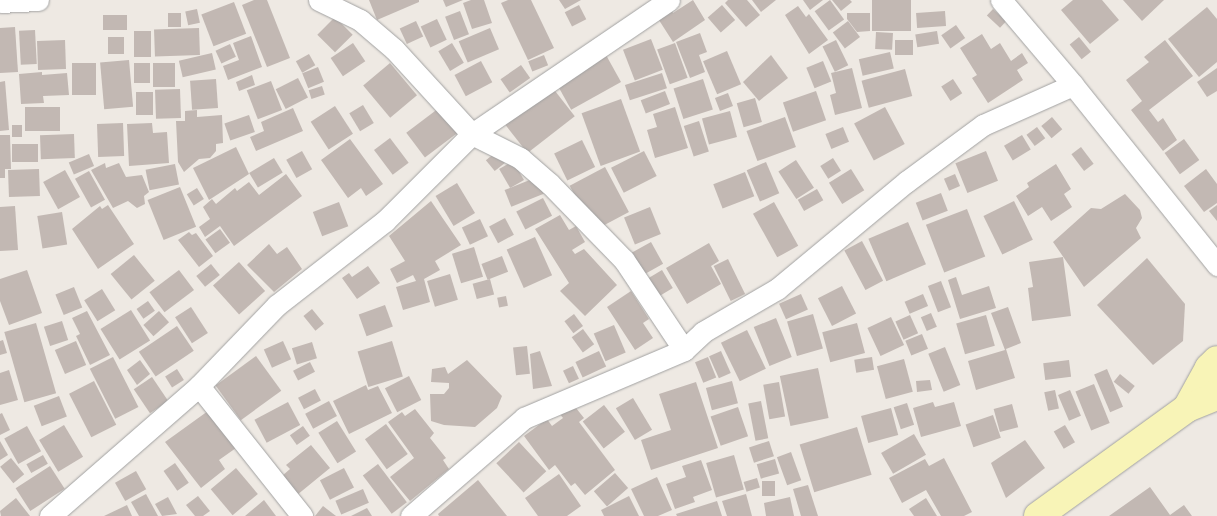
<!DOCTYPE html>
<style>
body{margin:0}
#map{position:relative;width:1217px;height:516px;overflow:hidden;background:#eee9e3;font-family:"PT Sans",sans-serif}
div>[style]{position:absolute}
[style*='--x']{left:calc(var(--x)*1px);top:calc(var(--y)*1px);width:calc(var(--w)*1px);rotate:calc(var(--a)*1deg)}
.building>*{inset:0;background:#c2b8b3;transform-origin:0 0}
.roads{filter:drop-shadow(0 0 1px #a1a1a1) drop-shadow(0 0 1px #a1a1a1)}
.minor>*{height:21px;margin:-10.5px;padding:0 10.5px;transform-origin:10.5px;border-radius:10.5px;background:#fff}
.secondary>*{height:28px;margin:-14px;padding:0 14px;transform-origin:14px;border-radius:14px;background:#f8f4b7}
span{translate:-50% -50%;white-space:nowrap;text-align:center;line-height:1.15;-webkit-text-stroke:4px #fff;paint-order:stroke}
</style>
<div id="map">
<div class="building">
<i style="clip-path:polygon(254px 0,267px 0,290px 58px,267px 67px,242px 5px)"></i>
<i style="clip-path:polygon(369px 0,419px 0,419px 2px,377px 20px)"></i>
<i style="clip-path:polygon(443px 0,463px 0,446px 7px)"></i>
<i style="clip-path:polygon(471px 0,484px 0,492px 23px,472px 29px,463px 3px)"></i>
<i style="clip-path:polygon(508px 0,531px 0,554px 48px,528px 60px,501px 3px)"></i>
<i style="clip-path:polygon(559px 0,581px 0,565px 9px)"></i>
<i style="clip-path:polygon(693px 0,705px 20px,673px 42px,657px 17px,671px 9px,673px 13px)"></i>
<i style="clip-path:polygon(728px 0,747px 0,760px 15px,746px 27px,725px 3px)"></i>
<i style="clip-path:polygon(752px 0,776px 0,761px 12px)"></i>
<i style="clip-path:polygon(803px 0,823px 0,810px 10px)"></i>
<i style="left:830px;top:0;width:24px;height:19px;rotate:54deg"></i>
<i style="clip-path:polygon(832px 0,850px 0,852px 2px,841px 11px)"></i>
<i style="left:872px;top:0;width:39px;height:31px"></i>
<i style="clip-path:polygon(1073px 0,1102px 0,1119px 20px,1090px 44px,1061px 10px)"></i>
<i style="clip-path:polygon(1123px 0,1164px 0,1142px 21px)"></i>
<i style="left:234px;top:2px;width:34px;height:35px;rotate:69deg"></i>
<i style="left:579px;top:5px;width:16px;height:16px;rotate:63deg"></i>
<i style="left:722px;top:5px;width:20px;height:19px;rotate:49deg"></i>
<i style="clip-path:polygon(798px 6px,806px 17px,809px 14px,828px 40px,809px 54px,785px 15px)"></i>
<i style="clip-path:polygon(1207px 7px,1217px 19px,1217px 62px,1199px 77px,1168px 39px)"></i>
<i style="left:197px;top:9px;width:14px;height:12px;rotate:78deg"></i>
<i style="left:993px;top:9px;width:18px;height:9px;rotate:43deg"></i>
<i style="left:460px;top:11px;width:25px;height:16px;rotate:69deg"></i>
<i style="left:945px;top:11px;width:15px;height:29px;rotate:86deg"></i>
<i style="left:181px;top:13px;width:14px;height:13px;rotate:90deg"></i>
<i style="clip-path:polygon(847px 13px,870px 13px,870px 31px,857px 32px,847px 19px)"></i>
<i style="left:103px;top:15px;width:24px;height:15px"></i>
<i style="left:335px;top:17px;width:25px;height:25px;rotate:45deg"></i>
<i style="left:437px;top:19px;width:23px;height:18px;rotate:65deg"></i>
<i style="left:416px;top:21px;width:17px;height:18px;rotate:65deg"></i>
<i style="left:848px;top:21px;width:20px;height:19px;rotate:53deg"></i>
<i style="left:956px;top:25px;width:16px;height:18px;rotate:55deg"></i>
<i style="clip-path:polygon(15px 27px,18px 72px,0 73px,0 28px)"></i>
<i style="left:199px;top:28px;width:27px;height:45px;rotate:88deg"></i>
<i style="left:490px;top:28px;width:23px;height:34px;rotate:67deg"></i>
<i style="left:35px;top:30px;width:34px;height:16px;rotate:87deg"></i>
<i style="left:134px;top:31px;width:17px;height:26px"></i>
<i style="left:937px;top:31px;width:13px;height:22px;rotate:81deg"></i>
<i style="left:876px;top:32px;width:17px;height:17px;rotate:3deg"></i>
<i style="clip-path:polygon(700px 33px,707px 52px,699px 55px,705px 72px,690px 78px,676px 42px)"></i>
<i style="clip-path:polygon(982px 34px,991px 49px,1000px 43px,1011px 61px,1022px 53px,1028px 63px,1017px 70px,1023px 80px,988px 103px,972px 78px,977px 75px,960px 48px)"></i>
<i style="clip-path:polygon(251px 36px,262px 67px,228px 80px,223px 66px,239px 60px,233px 43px)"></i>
<i style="left:108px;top:37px;width:16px;height:17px"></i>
<i style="left:1079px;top:37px;width:19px;height:12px;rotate:51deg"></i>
<i style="left:651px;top:39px;width:33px;height:30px;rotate:69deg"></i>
<i style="left:65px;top:40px;width:29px;height:28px;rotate:88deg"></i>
<i style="left:836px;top:40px;width:28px;height:15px;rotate:64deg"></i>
<i style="left:895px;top:40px;width:18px;height:15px"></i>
<i style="clip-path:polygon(1165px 40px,1193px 76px,1149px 110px,1158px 122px,1163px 118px,1177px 140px,1163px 151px,1131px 110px,1142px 101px,1126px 80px,1149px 62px,1144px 57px)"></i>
<i style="left:353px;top:43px;width:22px;height:27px;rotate:56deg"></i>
<i style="left:452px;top:43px;width:23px;height:16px;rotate:59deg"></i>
<i style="left:675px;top:43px;width:37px;height:19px;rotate:70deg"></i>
<i style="left:230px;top:44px;width:14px;height:16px;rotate:65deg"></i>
<i style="left:727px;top:51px;width:36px;height:26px;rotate:67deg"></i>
<i style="left:890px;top:52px;width:17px;height:32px;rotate:77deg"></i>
<i style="left:212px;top:53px;width:17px;height:34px;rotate:77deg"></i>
<i style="left:309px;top:54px;width:13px;height:15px;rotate:61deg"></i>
<i style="left:544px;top:55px;width:11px;height:17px;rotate:68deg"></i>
<i style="left:606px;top:55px;width:31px;height:57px;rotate:61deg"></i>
<i style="clip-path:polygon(771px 55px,788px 78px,759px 101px,743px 82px)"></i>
<i style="left:129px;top:60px;width:47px;height:29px;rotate:85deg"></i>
<i style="left:481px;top:61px;width:24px;height:30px;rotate:62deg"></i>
<i style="left:823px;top:61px;width:22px;height:18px;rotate:68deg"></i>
<i style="left:72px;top:63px;width:24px;height:32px"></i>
<i style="left:150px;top:63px;width:20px;height:16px;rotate:90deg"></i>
<i style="left:153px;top:63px;width:22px;height:24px"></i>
<i style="left:390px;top:63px;width:42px;height:35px;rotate:50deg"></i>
<i style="left:521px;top:65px;width:16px;height:25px;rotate:55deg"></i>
<i style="left:318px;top:67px;width:16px;height:17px;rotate:68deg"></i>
<i style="clip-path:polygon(852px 68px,862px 108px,835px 115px,830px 95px,836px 93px,831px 73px)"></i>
<i style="clip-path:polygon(1217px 68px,1217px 91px,1207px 97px,1197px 82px)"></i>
<i style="left:905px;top:69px;width:28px;height:45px;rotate:75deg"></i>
<i style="clip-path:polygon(42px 72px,42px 75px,67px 73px,69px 95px,43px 96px,44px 103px,21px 104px,19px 74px)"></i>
<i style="left:662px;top:73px;width:16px;height:39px;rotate:72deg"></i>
<i style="clip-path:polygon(252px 75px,255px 85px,239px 91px,236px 82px)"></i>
<i style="left:298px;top:78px;width:22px;height:25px;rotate:63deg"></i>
<i style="left:216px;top:79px;width:29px;height:26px;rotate:86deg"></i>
<i style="left:703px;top:79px;width:32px;height:31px;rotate:72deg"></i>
<i style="left:953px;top:79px;width:17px;height:14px;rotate:57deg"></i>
<i style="clip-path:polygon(5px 81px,9px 130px,0 131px,0 82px)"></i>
<i style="left:271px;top:81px;width:31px;height:26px;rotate:69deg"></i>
<i style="left:322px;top:86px;width:9px;height:14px;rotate:72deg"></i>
<i style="left:552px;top:87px;width:37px;height:60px;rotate:52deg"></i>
<i style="left:180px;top:89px;width:29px;height:25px;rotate:88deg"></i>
<i style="left:665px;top:91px;width:14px;height:26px;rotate:69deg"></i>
<i style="left:816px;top:91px;width:31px;height:35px;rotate:71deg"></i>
<i style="left:136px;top:92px;width:17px;height:23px"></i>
<i style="left:728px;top:93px;width:14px;height:14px;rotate:69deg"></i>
<i style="left:755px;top:98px;width:25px;height:19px;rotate:74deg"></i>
<i style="left:621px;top:99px;width:56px;height:42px;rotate:70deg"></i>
<i style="left:363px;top:105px;width:21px;height:16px;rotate:59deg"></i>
<i style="left:335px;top:106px;width:33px;height:29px;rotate:57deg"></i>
<i style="left:25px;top:107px;width:35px;height:24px"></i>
<i style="clip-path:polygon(675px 107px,688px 148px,655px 158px,647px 130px,657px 127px,653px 114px)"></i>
<i style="left:885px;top:107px;width:42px;height:35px;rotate:62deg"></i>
<i style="clip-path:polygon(293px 108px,303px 131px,256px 151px,250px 137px,264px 131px,261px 122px)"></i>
<i style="left:439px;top:108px;width:31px;height:41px;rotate:53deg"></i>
<i style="clip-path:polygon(197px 110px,197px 117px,222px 115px,223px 143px,216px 144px,216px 151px,210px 158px,199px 159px,184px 172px,178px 162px,176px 121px,185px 121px,185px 111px)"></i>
<i style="left:730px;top:111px;width:27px;height:29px;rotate:75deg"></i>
<i style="left:249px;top:115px;width:18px;height:26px;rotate:71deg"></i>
<i style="left:785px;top:117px;width:32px;height:41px;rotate:70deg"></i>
<i style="left:1052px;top:117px;width:16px;height:14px;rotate:50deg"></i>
<i style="left:699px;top:121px;width:32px;height:16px;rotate:72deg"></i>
<i style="left:123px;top:123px;width:33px;height:26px;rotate:88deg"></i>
<i style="clip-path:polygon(152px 123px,153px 133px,167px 132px,169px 163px,129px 166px,127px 124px)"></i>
<i style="left:12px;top:125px;width:10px;height:12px"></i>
<i style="left:843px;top:127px;width:16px;height:19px;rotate:68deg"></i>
<i style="left:1037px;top:127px;width:14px;height:13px;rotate:54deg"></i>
<i style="left:74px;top:134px;width:24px;height:34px;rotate:88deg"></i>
<i style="clip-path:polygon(0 135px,10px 135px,11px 169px,5px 169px,5px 178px,0 178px)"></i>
<i style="left:1022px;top:135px;width:17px;height:21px;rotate:59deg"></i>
<i style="left:390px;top:138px;width:31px;height:20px;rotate:53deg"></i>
<i style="clip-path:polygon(350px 139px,383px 184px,366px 196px,361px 188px,348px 198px,321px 160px)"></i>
<i style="left:1184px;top:139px;width:26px;height:24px;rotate:54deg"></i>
<i style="left:582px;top:140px;width:30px;height:31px;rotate:64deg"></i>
<i style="left:38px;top:144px;width:18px;height:26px;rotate:90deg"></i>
<i style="clip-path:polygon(236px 147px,249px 174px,209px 200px,193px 168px)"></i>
<i style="left:1081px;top:147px;width:21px;height:12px;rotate:53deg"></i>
<i style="left:302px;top:151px;width:21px;height:18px;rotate:61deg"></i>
<i style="left:644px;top:151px;width:28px;height:37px;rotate:63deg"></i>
<i style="left:986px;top:151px;width:32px;height:33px;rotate:68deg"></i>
<i style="left:496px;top:152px;width:14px;height:13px;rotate:51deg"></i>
<i style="left:89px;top:154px;width:13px;height:22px;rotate:67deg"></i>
<i style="left:274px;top:158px;width:17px;height:29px;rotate:59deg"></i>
<i style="left:833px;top:158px;width:15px;height:15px;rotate:58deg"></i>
<i style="left:796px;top:160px;width:33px;height:21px;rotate:57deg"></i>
<i style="left:513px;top:161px;width:22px;height:16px;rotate:60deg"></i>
<i style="left:766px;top:162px;width:34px;height:21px;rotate:67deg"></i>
<i style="clip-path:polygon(105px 163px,106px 168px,119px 163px,126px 177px,142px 175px,149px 192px,144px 196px,145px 204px,137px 208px,128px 201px,113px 208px,91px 170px)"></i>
<i style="left:175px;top:164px;width:21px;height:30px;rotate:79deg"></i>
<i style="clip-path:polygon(1056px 164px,1071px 189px,1064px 194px,1072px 207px,1051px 221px,1042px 207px,1028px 216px,1016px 196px,1029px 187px,1027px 183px)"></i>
<i style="left:605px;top:167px;width:51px;height:40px;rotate:62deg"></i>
<i style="left:39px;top:169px;width:27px;height:31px;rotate:88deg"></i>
<i style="left:851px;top:169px;width:25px;height:26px;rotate:58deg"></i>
<i style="clip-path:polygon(1206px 169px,1217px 184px,1217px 203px,1204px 212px,1184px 186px)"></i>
<i style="left:65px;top:170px;width:31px;height:25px;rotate:61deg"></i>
<i style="left:89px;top:171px;width:33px;height:16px;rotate:61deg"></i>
<i style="left:745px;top:172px;width:26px;height:34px;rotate:69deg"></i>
<i style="clip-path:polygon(286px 174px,302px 196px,234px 246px,220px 226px,205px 237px,199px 227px,210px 219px,203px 207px,212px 199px,216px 204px,235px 188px,237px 191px,249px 182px,259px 195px)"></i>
<i style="left:955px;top:174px;width:13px;height:12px;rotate:67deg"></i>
<i style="left:537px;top:177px;width:18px;height:35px;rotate:68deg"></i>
<i style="left:457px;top:183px;width:35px;height:25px;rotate:59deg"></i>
<i style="left:180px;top:187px;width:43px;height:35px;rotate:68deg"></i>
<i style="left:197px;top:188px;width:13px;height:12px;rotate:58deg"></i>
<i style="left:817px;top:189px;width:13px;height:22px;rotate:61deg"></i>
<i style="left:941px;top:193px;width:19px;height:27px;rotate:69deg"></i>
<i style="clip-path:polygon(1125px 194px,1140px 210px,1142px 218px,1136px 228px,1141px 238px,1084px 287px,1053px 242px,1091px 208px,1101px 209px)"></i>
<i style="left:543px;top:198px;width:20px;height:30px;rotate:63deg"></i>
<i style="clip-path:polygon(431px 201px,461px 245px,435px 261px,440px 270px,424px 279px,430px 302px,403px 310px,396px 287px,416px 281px,413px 275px,397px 283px,390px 269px,405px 261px,389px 236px)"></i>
<i style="left:1014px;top:201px;width:43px;height:34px;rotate:64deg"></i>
<i style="left:339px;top:202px;width:26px;height:28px;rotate:69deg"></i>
<i style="left:774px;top:202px;width:50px;height:24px;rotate:61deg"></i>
<i style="clip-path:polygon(108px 205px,134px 244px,98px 269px,72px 229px,100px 206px,102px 209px)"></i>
<i style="clip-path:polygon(1217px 205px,1217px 221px,1209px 211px)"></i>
<i style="clip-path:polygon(15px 206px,18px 250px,0 251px,0 207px)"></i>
<i style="left:650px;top:207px;width:29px;height:28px;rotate:68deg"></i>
<i style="left:967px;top:209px;width:51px;height:44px;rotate:69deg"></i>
<i style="left:62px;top:212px;width:33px;height:25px;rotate:81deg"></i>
<i style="clip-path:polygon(560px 215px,569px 230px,576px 226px,585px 242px,572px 250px,575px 254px,584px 249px,617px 285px,585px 316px,560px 291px,569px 283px,535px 229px)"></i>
<i style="left:505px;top:218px;width:19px;height:18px;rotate:62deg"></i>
<i style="left:480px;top:219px;width:19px;height:20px;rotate:65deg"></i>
<i style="left:908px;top:222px;width:46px;height:43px;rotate:67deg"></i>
<i style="left:220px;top:229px;width:17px;height:18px;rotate:54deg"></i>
<i style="clip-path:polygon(189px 232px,192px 235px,196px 233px,213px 256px,199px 267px,178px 240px)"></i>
<i style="left:535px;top:237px;width:42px;height:31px;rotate:66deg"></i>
<i style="left:862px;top:241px;width:45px;height:20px;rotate:62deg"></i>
<i style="left:651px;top:242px;width:25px;height:29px;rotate:61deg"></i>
<i style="clip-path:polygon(709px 243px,719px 261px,711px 266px,721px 284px,687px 304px,666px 268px)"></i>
<i style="clip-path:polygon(269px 244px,277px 254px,287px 247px,302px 269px,274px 292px,247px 265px)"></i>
<i style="left:474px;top:247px;width:31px;height:23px;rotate:73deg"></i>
<i style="left:134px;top:255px;width:33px;height:30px;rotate:51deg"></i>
<i style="left:502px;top:256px;width:17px;height:22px;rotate:69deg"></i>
<i style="clip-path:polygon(1063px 257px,1071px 316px,1032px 321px,1028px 288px,1033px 287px,1029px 262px)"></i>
<i style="clip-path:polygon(1147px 258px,1185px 304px,1183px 341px,1153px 365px,1097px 305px)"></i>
<i style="left:728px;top:259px;width:39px;height:16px;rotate:64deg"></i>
<i style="left:239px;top:262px;width:39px;height:35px;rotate:48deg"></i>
<i style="left:211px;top:264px;width:14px;height:19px;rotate:51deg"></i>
<i style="clip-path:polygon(368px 266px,380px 283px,357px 299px,342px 278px,349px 273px,352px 277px)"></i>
<i style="clip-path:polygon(27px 270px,42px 313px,9px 325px,0 301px,0 279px)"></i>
<i style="left:179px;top:270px;width:25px;height:37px;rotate:53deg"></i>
<i style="left:662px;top:270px;width:21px;height:16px;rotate:59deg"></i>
<i style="left:450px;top:274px;width:27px;height:24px;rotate:73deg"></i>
<i style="clip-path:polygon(956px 277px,962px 295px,989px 286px,996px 308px,960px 319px,948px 280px)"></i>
<i style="left:490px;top:279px;width:16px;height:18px;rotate:75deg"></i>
<i style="left:941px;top:281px;width:28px;height:14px;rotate:69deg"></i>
<i style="left:842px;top:286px;width:31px;height:27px;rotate:63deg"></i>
<i style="left:74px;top:287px;width:22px;height:20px;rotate:68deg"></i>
<i style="left:102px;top:289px;width:25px;height:21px;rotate:58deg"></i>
<i style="clip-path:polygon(631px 291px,649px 319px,643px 323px,653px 338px,635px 350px,607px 307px)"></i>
<i style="left:801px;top:294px;width:17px;height:24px;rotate:66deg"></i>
<i style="left:923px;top:294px;width:13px;height:20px;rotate:67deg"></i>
<i style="left:506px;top:296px;width:10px;height:9px;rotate:79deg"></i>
<i style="left:148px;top:301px;width:12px;height:14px;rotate:55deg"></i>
<i style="left:385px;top:305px;width:23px;height:28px;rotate:70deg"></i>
<i style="left:191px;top:307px;width:31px;height:19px;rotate:57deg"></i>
<i style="clip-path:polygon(1008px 307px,1021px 343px,1006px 349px,1015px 378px,976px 390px,968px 361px,1005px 350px,991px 313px)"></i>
<i style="left:312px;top:309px;width:19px;height:11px;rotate:51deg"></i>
<i style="left:131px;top:310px;width:36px;height:36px;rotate:58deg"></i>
<i style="clip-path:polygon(87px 311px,110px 355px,90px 365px,76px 336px,80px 334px,72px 318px)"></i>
<i style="left:159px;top:311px;width:15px;height:21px;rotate:48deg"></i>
<i style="left:931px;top:313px;width:15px;height:11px;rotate:67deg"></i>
<i style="left:574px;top:314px;width:15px;height:12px;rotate:53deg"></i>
<i style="left:813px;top:314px;width:36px;height:27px;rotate:74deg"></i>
<i style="left:910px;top:315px;width:20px;height:16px;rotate:66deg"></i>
<i style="left:986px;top:315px;width:32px;height:31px;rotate:74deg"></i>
<i style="left:891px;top:317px;width:31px;height:26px;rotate:65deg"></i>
<i style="left:776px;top:318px;width:42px;height:24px;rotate:68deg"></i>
<i style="left:62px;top:321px;width:20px;height:19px;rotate:72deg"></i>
<i style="left:36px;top:323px;width:73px;height:33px;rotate:74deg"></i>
<i style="left:857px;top:323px;width:31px;height:36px;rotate:75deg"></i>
<i style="left:614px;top:325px;width:30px;height:22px;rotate:67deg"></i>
<i style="left:177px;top:326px;width:30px;height:46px;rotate:56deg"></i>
<i style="left:583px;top:329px;width:19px;height:14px;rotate:54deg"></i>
<i style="left:747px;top:330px;width:43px;height:29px;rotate:64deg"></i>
<i style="left:922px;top:334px;width:16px;height:18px;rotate:68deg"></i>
<i style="clip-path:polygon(3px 340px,7px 353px,0 355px,0 341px)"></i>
<i style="left:76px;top:341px;width:26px;height:23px;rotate:67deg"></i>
<i style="left:283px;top:341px;width:20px;height:21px;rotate:66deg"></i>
<i style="left:392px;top:341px;width:37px;height:36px;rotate:73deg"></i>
<i style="left:312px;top:342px;width:17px;height:21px;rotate:73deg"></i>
<i style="left:527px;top:346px;width:28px;height:14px;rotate:84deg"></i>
<i style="left:945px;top:347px;width:41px;height:18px;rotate:68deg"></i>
<i style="clip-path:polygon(540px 351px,552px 386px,533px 389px,530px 354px)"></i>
<i style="left:599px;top:351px;width:17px;height:26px;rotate:65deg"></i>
<i style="left:721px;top:351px;width:24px;height:13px;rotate:66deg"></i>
<i style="left:256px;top:356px;width:43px;height:50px;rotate:54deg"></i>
<i style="left:113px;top:357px;width:56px;height:26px;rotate:63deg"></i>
<i style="left:708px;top:357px;width:22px;height:14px;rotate:68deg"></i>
<i style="left:872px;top:357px;width:13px;height:18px;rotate:81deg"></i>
<i style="left:904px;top:359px;width:34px;height:28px;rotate:75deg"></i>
<i style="clip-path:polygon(140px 360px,150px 374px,137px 385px,127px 370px)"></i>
<i style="clip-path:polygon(467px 360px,502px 396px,497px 408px,475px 427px,444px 425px,431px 421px,430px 394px,444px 394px,449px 388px,449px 383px,431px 382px,432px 369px,445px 367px,448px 374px)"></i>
<i style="left:1069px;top:360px;width:17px;height:26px;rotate:83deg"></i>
<i style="left:310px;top:362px;width:11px;height:19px;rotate:63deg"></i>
<i style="left:573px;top:366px;width:14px;height:11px;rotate:65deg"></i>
<i style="left:818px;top:368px;width:51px;height:39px;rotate:78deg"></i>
<i style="left:177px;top:369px;width:13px;height:14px;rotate:58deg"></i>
<i style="left:1107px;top:369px;width:41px;height:14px;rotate:67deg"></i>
<i style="clip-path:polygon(9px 370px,18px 400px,0 405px,0 373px)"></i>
<i style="left:1120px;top:374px;width:19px;height:10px;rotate:39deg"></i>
<i style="left:409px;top:376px;width:27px;height:27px;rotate:63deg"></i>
<i style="left:152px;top:377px;width:29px;height:22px;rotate:56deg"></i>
<i style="clip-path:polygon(930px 380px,932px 390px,917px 392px,916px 381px)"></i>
<i style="left:94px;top:381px;width:49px;height:28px;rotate:63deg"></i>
<i style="left:732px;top:381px;width:23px;height:27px;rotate:75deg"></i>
<i style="clip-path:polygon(696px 382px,718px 448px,651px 470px,641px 440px,671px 430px,659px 394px)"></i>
<i style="left:779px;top:382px;width:35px;height:16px;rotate:80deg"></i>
<i style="left:1094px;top:384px;width:42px;height:20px;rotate:68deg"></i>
<i style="clip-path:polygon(366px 385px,368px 390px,378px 386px,392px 413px,349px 434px,333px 401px)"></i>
<i style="left:315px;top:389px;width:13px;height:19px;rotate:63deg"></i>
<i style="left:1055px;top:390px;width:19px;height:11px;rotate:78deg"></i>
<i style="left:1070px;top:390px;width:28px;height:13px;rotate:67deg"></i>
<i style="left:59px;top:396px;width:22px;height:27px;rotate:69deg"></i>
<i style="left:633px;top:398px;width:37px;height:20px;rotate:59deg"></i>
<i style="left:329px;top:401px;width:17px;height:27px;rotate:62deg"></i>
<i style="left:761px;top:401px;width:38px;height:13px;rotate:79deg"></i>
<i style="left:288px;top:402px;width:26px;height:38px;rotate:62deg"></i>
<i style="clip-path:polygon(933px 402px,935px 407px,954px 402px,961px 426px,921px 437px,913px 408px)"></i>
<i style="clip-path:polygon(572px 403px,584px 418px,579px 422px,615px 470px,585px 495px,575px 483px,571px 486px,555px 465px,549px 470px,524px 436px,547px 419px,552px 426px,563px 418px,559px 413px)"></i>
<i style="left:907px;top:403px;width:23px;height:14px;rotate:72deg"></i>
<i style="left:1012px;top:404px;width:24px;height:19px;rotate:75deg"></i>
<i style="left:604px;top:405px;width:34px;height:27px;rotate:52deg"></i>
<i style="left:738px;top:407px;width:31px;height:29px;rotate:71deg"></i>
<i style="left:891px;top:408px;width:28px;height:31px;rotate:75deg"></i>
<i style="clip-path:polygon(415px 409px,434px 433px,430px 438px,446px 458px,443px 460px,449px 469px,410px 501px,390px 477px,414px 458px,388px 422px,402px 412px,405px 416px)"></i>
<i style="clip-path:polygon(208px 411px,236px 448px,219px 460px,225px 469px,201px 488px,165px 442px)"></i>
<i style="clip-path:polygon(2px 413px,10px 430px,0 435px,0 414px)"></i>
<i style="left:993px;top:415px;width:24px;height:29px;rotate:71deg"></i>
<i style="left:337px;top:421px;width:36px;height:22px;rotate:58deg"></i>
<i style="left:386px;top:424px;width:37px;height:26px;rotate:54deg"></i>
<i style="left:64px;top:425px;width:37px;height:29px;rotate:59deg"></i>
<i style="left:1065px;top:425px;width:20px;height:13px;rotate:60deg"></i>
<i style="left:27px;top:426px;width:29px;height:26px;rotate:61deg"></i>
<i style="left:303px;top:426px;width:12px;height:16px;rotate:55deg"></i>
<i style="left:857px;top:427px;width:50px;height:60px;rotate:73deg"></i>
<i style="left:914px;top:434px;width:24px;height:38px;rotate:60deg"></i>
<i style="clip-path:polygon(1025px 440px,1045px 468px,1006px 498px,991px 463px)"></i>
<i style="clip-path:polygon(0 441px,8px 455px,0 460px)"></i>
<i style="left:769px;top:441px;width:16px;height:21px;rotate:72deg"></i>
<i style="left:519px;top:442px;width:40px;height:31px;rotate:47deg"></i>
<i style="clip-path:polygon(311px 445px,330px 468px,297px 495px,282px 476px,290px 469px,286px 465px)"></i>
<i style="left:791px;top:452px;width:30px;height:15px;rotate:70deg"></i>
<i style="left:43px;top:455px;width:10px;height:19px;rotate:61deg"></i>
<i style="left:734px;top:455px;width:36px;height:29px;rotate:74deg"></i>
<i style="left:11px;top:458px;width:21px;height:14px;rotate:51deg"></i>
<i style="clip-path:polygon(944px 458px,972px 512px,964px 516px,941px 516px,926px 490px,902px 503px,889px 478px,925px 459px,929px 466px)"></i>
<i style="left:775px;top:459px;width:15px;height:19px;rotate:74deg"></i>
<i style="clip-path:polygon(701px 460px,712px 490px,693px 497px,695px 502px,675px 509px,666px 484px,686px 477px,682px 466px)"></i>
<i style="left:175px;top:463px;width:24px;height:14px;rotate:55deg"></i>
<i style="left:378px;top:464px;width:48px;height:19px;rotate:53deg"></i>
<i style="left:50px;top:466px;width:27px;height:41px;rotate:57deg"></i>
<i style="left:236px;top:468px;width:34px;height:33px;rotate:50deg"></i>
<i style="left:344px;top:468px;width:22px;height:27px;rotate:63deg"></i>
<i style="left:136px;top:471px;width:21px;height:24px;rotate:61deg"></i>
<i style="left:615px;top:473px;width:20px;height:28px;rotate:49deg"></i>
<i style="clip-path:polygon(559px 474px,581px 506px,567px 516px,538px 516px,525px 498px)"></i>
<i style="clip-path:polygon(657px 477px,672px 510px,658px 516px,644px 516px,631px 489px)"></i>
<i style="left:757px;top:478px;width:10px;height:14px;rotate:73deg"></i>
<i style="clip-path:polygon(478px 480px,507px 516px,439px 516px,438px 514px)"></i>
<i style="left:762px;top:481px;width:13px;height:15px"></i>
<i style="clip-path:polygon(808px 485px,818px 516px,801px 516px,793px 489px)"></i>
<i style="clip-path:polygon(1150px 487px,1170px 515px,1184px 505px,1192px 516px,1109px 516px)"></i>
<i style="left:363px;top:489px;width:15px;height:30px;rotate:67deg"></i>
<i style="clip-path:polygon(146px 494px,158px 516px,139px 516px,131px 502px)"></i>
<i style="clip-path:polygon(746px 494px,752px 516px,727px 516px,722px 501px)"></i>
<i style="clip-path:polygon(198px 496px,210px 511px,203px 516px,195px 516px,186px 505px)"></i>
<i style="clip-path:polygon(629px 496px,639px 516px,604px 516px,601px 510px)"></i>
<i style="clip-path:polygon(168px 497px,177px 514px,162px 516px,155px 504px)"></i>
<i style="clip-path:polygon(790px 497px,794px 516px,766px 516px,764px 503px)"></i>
<i style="clip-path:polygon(16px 498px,30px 516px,1px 516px,0 511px)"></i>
<i style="clip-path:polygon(926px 498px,937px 516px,914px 516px,909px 509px)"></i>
<i style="clip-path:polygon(264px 500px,276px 516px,245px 516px)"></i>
<i style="clip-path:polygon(717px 501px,722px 516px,677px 516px,676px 514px)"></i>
<i style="clip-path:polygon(127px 505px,132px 516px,104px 516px)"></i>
<i style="clip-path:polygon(323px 506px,336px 516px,315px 516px)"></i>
<i style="clip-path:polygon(367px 508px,372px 516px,351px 516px)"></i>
</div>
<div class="roads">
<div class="minor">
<i style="--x:319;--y:0;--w:46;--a:26"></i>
<i style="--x:360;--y:20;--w:45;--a:40.5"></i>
<i style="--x:394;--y:49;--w:115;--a:47.5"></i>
<i style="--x:472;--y:134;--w:54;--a:26.6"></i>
<i style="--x:520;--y:158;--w:40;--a:41"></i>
<i style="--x:550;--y:184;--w:106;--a:45.8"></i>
<i style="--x:624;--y:260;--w:108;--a:56.3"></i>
<i style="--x:1001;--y:0;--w:111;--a:49.7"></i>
<i style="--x:1073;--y:85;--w:231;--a:51.3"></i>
<i style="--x:0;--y:2;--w:38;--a:-3"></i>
<i style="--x:199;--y:386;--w:166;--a:51.6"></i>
<i style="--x:50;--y:516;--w:198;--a:-41.1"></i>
<i style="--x:199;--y:386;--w:112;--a:-46.1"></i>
<i style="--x:277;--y:305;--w:137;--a:-37.9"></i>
<i style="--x:385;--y:221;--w:123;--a:-45"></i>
<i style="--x:472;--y:134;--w:238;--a:-34.2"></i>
<i style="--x:411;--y:516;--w:150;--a:-40.9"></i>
<i style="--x:524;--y:418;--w:174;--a:-23"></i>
<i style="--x:684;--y:350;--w:26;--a:-43"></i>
<i style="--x:703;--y:332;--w:86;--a:-30.2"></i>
<i style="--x:777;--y:289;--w:168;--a:-39.7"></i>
<i style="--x:906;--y:182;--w:96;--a:-36.5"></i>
<i style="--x:983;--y:125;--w:98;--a:-24"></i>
</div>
<div class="secondary">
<i style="--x:1187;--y:408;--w:46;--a:-61.2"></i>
<i style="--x:1209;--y:368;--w:11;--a:-45"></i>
<i style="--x:1038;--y:516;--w:184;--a:-35.9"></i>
<i style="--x:1187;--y:408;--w:32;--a:-22"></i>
</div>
</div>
</div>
